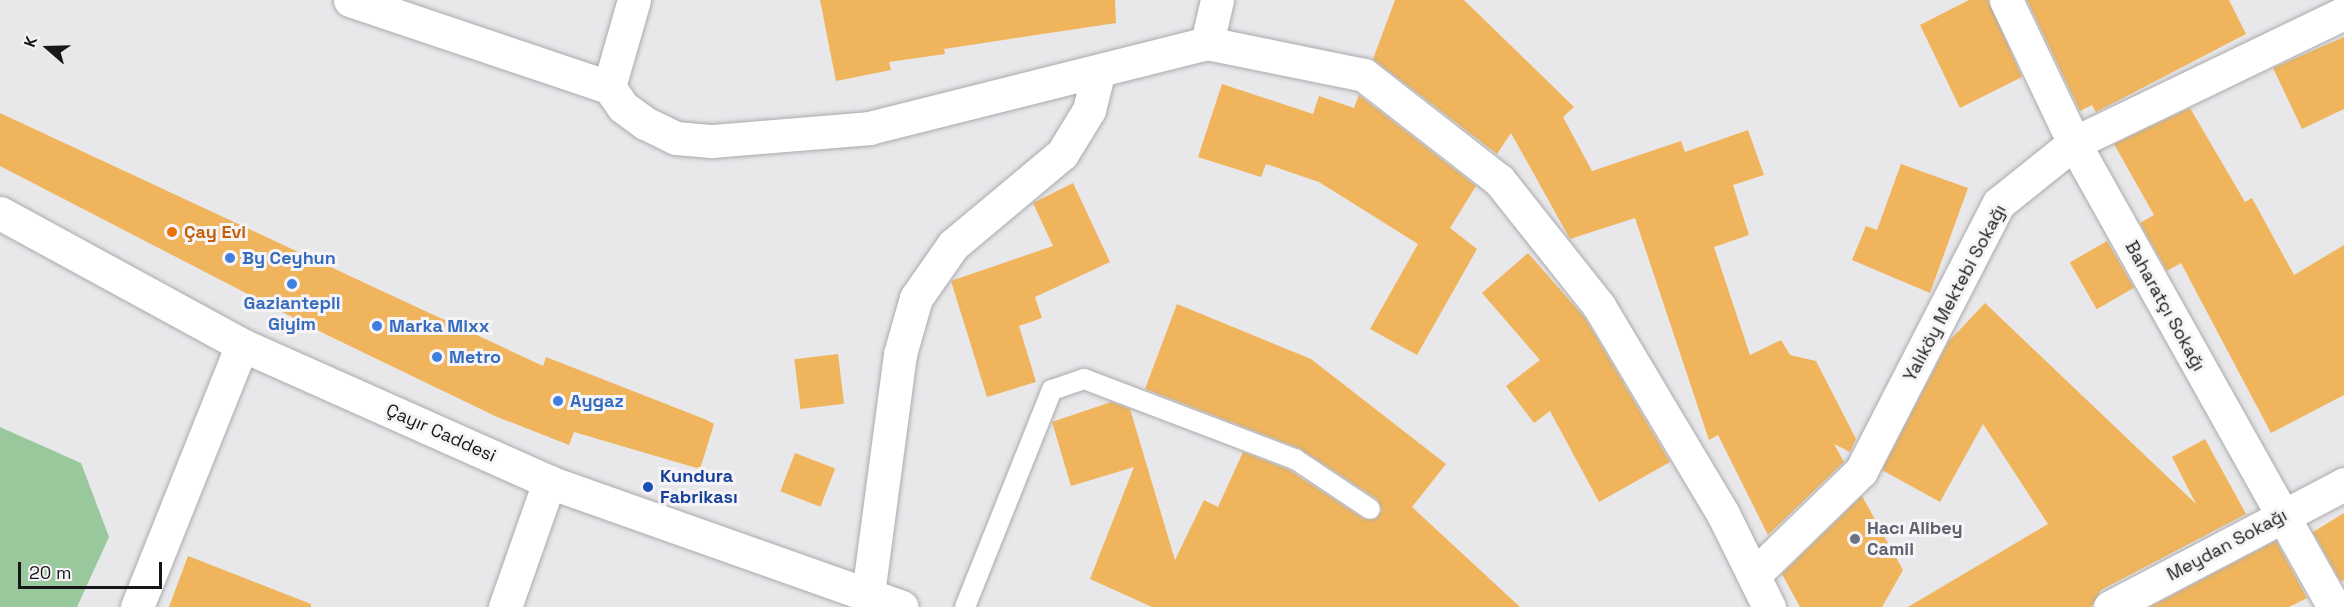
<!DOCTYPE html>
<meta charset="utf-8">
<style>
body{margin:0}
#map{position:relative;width:2344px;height:607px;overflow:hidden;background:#e8e7ea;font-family:"Space Grotesk",sans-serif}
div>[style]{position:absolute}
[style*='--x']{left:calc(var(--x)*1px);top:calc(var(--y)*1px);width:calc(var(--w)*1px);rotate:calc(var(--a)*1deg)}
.green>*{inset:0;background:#99c89c}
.building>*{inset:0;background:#f0b55c;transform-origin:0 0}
.roads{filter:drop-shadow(0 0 2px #abaaad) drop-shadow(0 0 2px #abaaad)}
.service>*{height:20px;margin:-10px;padding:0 10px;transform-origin:10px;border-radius:10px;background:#fff}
.minor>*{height:33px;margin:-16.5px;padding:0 16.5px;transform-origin:16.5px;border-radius:16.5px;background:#fff}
.primary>*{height:33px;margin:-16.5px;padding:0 16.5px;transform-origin:16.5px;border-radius:16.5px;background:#fff}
.dots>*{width:16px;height:16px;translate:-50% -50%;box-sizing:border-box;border:3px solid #f6f4f7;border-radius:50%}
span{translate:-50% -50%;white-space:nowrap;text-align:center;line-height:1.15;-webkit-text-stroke:6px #f6f4f7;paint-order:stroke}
.food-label{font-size:18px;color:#c56008;font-weight:700}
.left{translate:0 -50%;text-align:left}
.shop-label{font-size:18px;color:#366cbe;font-weight:700}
.street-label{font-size:18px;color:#171718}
.transit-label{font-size:18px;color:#164399;font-weight:700}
.worship-label{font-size:18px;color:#5b616d;font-weight:700}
.north{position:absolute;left:18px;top:18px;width:60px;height:60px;-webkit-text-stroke:4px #f6f4f7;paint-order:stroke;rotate:290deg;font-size:16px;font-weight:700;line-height:24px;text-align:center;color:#171718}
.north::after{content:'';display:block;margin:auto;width:21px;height:27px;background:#171718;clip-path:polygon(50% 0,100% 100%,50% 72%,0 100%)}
.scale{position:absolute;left:18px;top:562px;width:144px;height:27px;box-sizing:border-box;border:3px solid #171718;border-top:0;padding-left:8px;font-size:18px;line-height:21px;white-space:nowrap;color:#171718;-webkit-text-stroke:4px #f6f4f7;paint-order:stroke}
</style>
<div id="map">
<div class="green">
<i style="clip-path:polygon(0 427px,81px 463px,109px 537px,77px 607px,0 607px)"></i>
</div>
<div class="building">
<i style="clip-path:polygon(820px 0,1115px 0,1116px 23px,944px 49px,945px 54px,889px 62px,891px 70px,836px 81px)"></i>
<i style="clip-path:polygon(1395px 0,1464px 0,1574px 107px,1563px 117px,1592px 171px,1681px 141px,1685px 152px,1748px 130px,1764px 175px,1733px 185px,1749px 235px,1714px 247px,1750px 355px,1781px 340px,1790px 355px,1816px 361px,1856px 439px,1850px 452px,1834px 444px,1844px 462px,1768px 535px,1718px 435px,1709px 440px,1635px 218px,1570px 239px,1511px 133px,1497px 154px,1373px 59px)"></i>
<i style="clip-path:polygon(1969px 0,1988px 0,2022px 77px,1960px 108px,1920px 25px)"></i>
<i style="clip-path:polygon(2027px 0,2229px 0,2246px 34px,2096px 112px,2092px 105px,2080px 111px)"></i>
<i style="clip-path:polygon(2344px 37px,2344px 109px,2302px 129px,2273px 68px)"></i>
<i style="clip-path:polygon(1222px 84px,1313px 114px,1319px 96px,1354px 108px,1359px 95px,1476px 186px,1450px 228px,1477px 249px,1417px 355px,1370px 329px,1418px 244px,1319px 182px,1266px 164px,1261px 177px,1198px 157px)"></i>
<i style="clip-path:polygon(2190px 108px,2245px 202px,2252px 198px,2294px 275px,2344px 245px,2344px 395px,2271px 433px,2181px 263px,2167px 271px,2140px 223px,2154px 215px,2114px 144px)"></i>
<i style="clip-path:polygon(0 113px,543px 366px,546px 357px,707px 420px,714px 424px,700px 469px,574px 432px,569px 445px,495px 416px,325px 334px,0 166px)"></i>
<i style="clip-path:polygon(1901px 164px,1968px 188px,1930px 293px,1852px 260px,1866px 226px,1877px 230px)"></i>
<i style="clip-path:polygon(1073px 183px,1110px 262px,1035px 297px,1042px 318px,1019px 326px,1036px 382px,987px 397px,951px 281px,1053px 246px,1033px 203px)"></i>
<i style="left:2107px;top:241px;width:54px;height:43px;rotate:60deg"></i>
<i style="clip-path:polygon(1528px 253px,1585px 318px,1670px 462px,1599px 502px,1550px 411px,1534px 423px,1506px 386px,1540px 360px,1482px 293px)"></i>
<i style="clip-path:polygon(1985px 303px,2196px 504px,2172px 457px,2205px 439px,2246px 514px,2101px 590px,2091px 607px,1908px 607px,2048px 524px,1983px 424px,1940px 502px,1882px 470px,1949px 341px)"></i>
<i style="clip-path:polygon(1177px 304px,1311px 359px,1446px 464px,1412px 507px,1520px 607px,1152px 607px,1090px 579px,1134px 467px,1071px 486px,1052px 422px,1111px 402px,1130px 409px,1175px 560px,1204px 500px,1218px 507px,1243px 452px,1289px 470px,1364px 519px,1376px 519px,1382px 510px,1377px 499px,1299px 448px,1145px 389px)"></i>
<i style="left:838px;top:354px;width:50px;height:44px;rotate:83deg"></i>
<i style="left:795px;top:453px;width:43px;height:41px;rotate:21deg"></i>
<i style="clip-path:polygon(1862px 496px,1903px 570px,1882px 607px,1800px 607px,1782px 574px)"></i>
<i style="clip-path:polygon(2344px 513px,2344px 580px,2341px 582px,2313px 532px)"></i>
<i style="clip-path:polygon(2276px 541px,2307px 598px,2289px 607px,2150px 607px)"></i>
<i style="clip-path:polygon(188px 556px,311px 604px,311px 607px,169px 607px)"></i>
</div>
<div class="roads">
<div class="service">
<i style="--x:965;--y:607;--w:234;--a:-68.2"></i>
<i style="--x:1052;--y:390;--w:34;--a:-19"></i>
<i style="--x:1084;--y:379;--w:226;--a:20.8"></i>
<i style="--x:1295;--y:459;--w:90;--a:33.7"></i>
</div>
<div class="minor">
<i style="--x:350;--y:0;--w:273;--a:18.6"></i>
<i style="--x:609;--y:87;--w:24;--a:55"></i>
<i style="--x:623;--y:107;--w:27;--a:36"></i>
<i style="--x:645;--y:123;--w:34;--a:26"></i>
<i style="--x:676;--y:138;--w:36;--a:5"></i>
<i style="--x:712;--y:141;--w:158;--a:-4.7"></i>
<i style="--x:869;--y:128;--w:349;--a:-14.1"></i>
<i style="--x:1207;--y:43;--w:160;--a:11.5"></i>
<i style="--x:1364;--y:75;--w:171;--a:37.9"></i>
<i style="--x:1499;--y:180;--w:161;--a:51.6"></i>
<i style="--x:1599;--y:306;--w:242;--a:59.2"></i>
<i style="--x:1723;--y:514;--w:104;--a:63.7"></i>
<i style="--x:2006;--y:0;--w:158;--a:64.6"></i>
<i style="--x:2074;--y:143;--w:532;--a:60.74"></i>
<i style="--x:1207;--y:43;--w:44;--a:-76.9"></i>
<i style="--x:609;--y:87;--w:91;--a:-74"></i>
<i style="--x:1754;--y:575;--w:149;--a:-44.2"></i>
<i style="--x:1861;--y:471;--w:301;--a:-62.8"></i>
<i style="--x:1999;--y:203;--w:96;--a:-38.7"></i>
<i style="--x:2074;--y:143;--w:300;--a:-25.7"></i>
<i style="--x:868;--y:594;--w:242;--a:-82.4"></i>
<i style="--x:900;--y:354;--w:58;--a:-74.1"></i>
<i style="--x:916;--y:298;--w:65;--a:-55.1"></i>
<i style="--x:953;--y:245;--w:142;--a:-39.9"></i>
<i style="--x:1062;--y:154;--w:52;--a:-58.5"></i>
<i style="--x:1089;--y:110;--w:37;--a:-76"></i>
<i style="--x:137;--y:607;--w:282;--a:-68.2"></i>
<i style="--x:505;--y:607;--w:133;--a:-70.6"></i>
<i style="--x:2110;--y:607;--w:264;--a:-27.7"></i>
</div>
<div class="primary">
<i style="--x:0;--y:213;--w:276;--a:28.6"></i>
<i style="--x:242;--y:345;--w:336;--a:24"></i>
<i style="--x:549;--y:482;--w:374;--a:19.5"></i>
</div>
</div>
<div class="dots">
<i style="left:172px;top:232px;background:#e8710a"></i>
<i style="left:230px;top:258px;background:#3f7fe0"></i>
<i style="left:292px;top:284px;background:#3f7fe0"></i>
<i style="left:377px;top:326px;background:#3f7fe0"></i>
<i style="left:437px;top:357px;background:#3f7fe0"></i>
<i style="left:558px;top:401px;background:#3f7fe0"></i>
<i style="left:648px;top:487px;background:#1a4fb4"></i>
<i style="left:1855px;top:539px;background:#6b7280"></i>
</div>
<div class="food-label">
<span class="left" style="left:184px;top:232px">Çay Evi</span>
</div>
<div class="shop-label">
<span class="left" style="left:242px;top:258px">By Ceyhun</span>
<span style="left:292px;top:314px">Gaziantepli<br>Giyim</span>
<span class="left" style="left:389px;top:326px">Marka Mixx</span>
<span class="left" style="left:449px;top:357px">Metro</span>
<span class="left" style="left:570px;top:401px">Aygaz</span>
</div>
<div class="street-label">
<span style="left:1955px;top:293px;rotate:-62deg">Yalıköy Mektebi Sokağı</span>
<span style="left:2165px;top:306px;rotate:61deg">Baharatçı Sokağı</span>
<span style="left:441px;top:433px;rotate:24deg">Çayır Caddesi</span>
<span style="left:2227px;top:545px;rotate:-28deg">Meydan Sokağı</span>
</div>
<div class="transit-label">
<span class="left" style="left:660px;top:487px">Kundura<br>Fabrikası</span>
</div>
<div class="worship-label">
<span class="left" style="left:1867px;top:539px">Hacı Alibey<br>Camii</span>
</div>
<div class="north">K</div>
<div class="scale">20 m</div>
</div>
